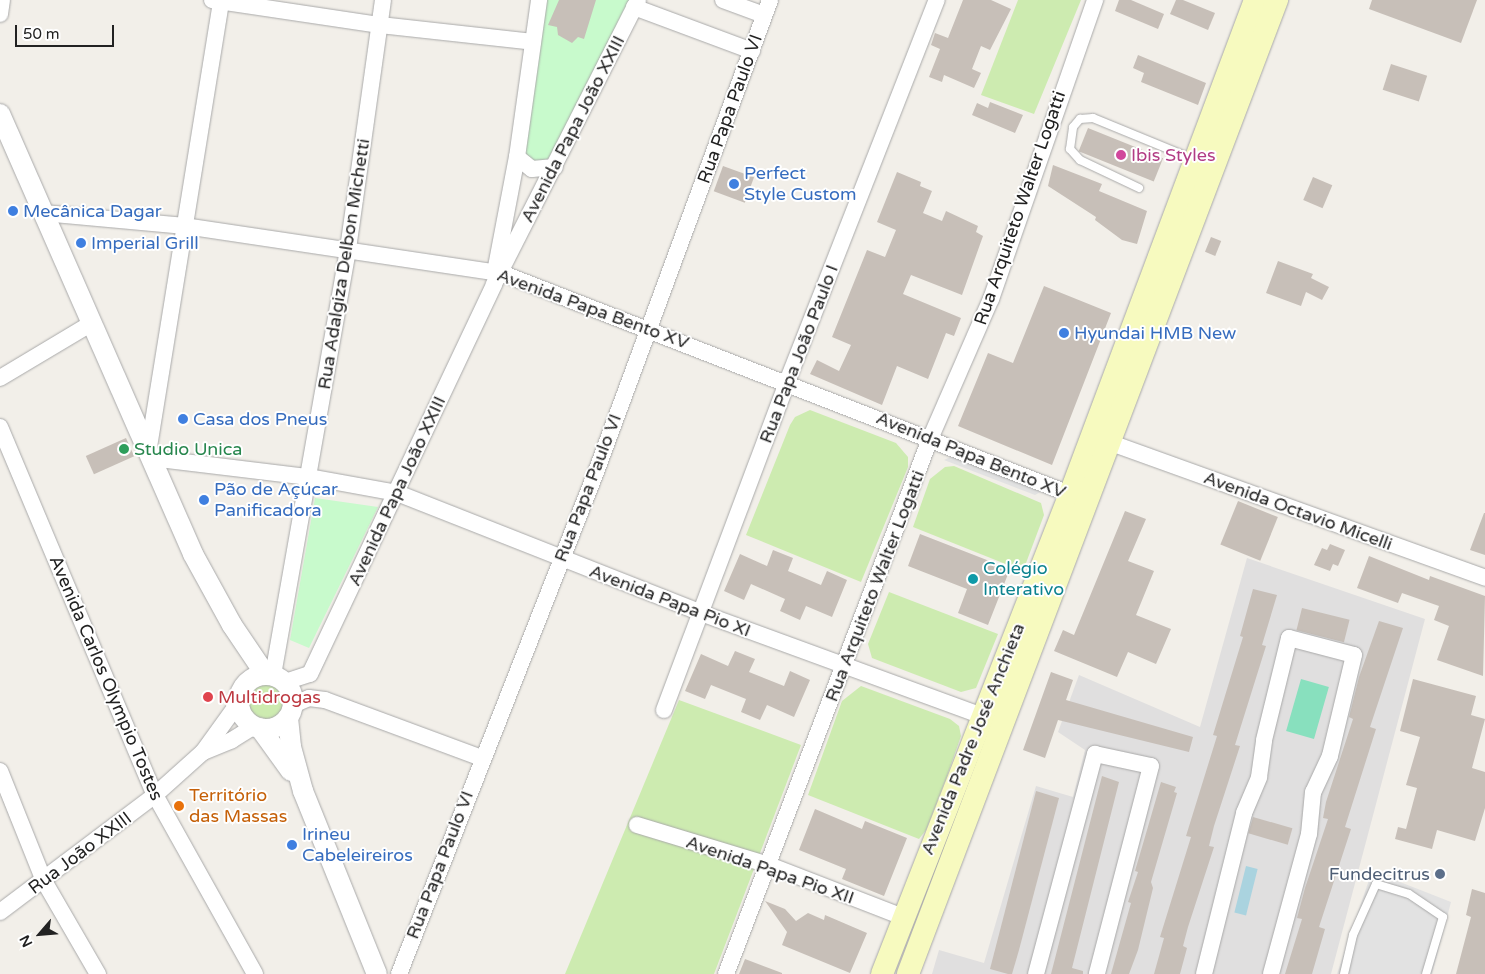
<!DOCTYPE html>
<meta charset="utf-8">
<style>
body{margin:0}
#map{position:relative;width:1485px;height:974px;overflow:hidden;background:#f2efe9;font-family:"Varela Round",sans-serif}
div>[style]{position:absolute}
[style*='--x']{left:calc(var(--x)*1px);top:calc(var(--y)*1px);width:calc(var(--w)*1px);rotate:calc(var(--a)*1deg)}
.residential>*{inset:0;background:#e0dfdf}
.grass>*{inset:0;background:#cdebb0}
.round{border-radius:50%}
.park>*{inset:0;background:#c8facc}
.pitch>*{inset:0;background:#88e0be;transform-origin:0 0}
.parking>*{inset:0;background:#e2e2e2}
.water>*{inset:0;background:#aad3df;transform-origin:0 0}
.building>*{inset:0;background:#c7bfb8;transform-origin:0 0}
.roads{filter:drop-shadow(0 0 1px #a9a9a9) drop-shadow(0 0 1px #a9a9a9)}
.service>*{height:8px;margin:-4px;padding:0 4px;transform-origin:4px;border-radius:4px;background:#fff}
.minor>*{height:16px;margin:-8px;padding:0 8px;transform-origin:8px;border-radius:8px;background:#fff}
.tertiary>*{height:20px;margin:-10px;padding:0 10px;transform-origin:10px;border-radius:10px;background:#fff}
.tertiary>.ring{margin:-10px;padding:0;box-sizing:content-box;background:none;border:20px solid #fff;border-radius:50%}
.secondary>*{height:22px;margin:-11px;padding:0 11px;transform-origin:11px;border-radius:11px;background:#f7fabf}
.dots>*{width:14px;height:14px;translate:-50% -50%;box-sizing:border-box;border:2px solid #fff;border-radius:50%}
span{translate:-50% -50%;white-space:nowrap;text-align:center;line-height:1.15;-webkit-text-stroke:4px #fff;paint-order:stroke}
.street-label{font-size:18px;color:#222}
.hotel-label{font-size:18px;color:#b23c85}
.left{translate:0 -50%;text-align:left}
.shop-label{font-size:18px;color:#366cbe}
.leisure-label{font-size:18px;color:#27864d}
.culture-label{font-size:18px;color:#0d838f}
.health-label{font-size:18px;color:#be3a42}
.food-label{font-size:18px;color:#c56008}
.service-label{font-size:18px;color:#4e5e75}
.right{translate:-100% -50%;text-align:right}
.north{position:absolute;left:15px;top:909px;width:50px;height:50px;-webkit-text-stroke:4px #fff;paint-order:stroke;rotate:243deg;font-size:14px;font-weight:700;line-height:20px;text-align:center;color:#222}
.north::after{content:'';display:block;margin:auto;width:18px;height:22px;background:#222;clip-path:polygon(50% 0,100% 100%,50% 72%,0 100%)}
.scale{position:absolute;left:15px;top:25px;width:99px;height:22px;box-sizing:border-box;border:2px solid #222;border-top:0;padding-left:6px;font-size:15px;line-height:18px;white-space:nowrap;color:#222;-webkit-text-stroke:4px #fff;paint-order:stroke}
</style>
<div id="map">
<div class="residential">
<i style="clip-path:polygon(1247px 558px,1425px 619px,1331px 974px,932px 974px,939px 950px,984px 963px,1036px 786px,1073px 797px,1085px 750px,1058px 732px,1079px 675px,1200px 727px)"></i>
</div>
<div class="grass">
<i style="clip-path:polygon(1018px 0,1081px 0,1034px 114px,981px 95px)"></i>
<i style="clip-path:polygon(810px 410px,896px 443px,908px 457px,908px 467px,861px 582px,746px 535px,790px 425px,795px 417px)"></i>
<i style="clip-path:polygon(954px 466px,1041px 503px,1044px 515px,1023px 571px,913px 527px,930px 479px,945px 467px)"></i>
<i style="clip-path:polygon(889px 592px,998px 634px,976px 688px,961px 692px,872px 658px,868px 644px)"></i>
<i class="round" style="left:246px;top:682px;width:40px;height:40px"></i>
<i style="clip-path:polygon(861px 686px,950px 719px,959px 726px,961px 736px,947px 776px,926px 830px,919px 839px,808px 795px,842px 701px)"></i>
<i style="clip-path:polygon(679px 700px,801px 745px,714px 974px,565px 974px)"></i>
</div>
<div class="park">
<i style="clip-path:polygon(543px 0,629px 0,550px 158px,537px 162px,525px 155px)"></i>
<i style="clip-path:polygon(315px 498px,378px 507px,309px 648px,290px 640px)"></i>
</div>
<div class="pitch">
<i style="left:1301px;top:679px;width:29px;height:54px;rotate:16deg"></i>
</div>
<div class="parking">
<i style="clip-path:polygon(955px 455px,1044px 490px,1035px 495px,944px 460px)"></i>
<i style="clip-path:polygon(1372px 871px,1451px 902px,1432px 974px,1337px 974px)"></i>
</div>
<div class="water">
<i style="left:1246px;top:866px;width:12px;height:48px;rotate:14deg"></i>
</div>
<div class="building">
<i style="clip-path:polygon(559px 0,596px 0,584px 39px,578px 37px,572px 43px,558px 35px,557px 27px,548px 25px)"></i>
<i style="clip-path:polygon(963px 0,991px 0,1011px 9px,990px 50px,981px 46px,972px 69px,981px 73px,974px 88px,944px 75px,942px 82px,929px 77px,940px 49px,931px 45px,935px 33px,948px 38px)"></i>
<i style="clip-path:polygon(1119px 0,1131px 0,1164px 14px,1158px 29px,1115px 11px)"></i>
<i style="clip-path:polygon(1176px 0,1183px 0,1215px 13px,1208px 30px,1170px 14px)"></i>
<i style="clip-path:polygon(1372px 0,1477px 0,1461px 43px,1369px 9px)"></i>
<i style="clip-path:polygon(1138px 55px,1206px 83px,1198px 105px,1141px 82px,1144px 73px,1133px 68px)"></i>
<i style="left:1391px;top:64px;width:38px;height:27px;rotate:18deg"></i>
<i style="clip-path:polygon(990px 102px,1023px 115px,1015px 133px,972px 115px,977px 103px,988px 108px)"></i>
<i style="left:1088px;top:128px;width:81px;height:25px;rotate:22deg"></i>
<i style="clip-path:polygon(1053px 165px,1102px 184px,1099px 191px,1147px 211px,1137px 244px,1122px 240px,1095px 220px,1096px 217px,1048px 186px)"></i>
<i style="left:723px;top:166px;width:33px;height:27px;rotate:20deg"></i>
<i style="clip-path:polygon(897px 172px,921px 182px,920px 186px,932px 191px,923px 213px,942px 221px,946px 211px,978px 226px,976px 232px,983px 236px,962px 295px,911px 275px,903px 294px,961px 318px,954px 336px,946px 333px,928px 379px,897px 366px,882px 405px,810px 374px,817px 360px,839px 371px,851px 345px,832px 337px,867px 250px,885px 257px,896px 230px,877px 222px)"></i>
<i style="left:1313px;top:177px;width:21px;height:25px;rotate:23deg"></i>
<i style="left:1211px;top:237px;width:11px;height:16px;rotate:22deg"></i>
<i style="clip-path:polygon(1278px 261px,1313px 274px,1311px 278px,1329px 287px,1322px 300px,1306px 292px,1301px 306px,1266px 293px)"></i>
<i style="clip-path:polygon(1044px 286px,1111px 313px,1052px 465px,958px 426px,988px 353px,1013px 363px)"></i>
<i style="left:126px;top:438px;width:20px;height:44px;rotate:66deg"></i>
<i style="left:1238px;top:501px;width:43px;height:47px;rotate:22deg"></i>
<i style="clip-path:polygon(1125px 511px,1146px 519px,1128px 561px,1154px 571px,1136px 615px,1171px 629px,1156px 664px,1128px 652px,1117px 677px,1054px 651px,1063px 630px,1074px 635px)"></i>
<i style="clip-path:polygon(1484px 513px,1485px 513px,1485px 555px,1470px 550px)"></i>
<i style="clip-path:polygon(920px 534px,1010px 569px,988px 625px,958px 613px,967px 589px,908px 566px)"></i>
<i style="clip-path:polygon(1330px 544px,1345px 550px,1338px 566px,1333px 564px,1330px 571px,1314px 565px,1322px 548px,1327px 550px)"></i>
<i style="clip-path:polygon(773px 550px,793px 558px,788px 571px,821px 585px,827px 571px,847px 580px,832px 617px,806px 606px,800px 620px,780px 611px,785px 599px,751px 584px,744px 600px,724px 591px,740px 554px,767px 566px)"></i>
<i style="clip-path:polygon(1369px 556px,1429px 580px,1430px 576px,1485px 596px,1483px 676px,1437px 660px,1449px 626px,1434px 620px,1439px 606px,1402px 593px,1398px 603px,1357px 588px)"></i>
<i style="clip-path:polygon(1253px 589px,1277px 595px,1262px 645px,1266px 646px,1235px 745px,1240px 746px,1214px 826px,1209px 846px,1214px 847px,1188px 927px,1183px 946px,1187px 948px,1180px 974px,1154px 974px,1164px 938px,1160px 937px,1191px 837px,1186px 836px,1217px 736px,1213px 735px,1243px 637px,1240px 636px)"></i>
<i style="left:1302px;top:608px;width:49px;height:23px;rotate:14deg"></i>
<i style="clip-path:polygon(1379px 621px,1403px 628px,1370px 727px,1376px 729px,1345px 827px,1351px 829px,1319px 927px,1325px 929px,1312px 974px,1285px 974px,1302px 919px,1297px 918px,1305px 888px,1328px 819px,1323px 818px,1326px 802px,1353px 719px,1349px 717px,1359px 677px)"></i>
<i style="clip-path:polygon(735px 651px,755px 659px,749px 672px,784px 686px,790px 671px,810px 680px,794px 717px,767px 705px,760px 720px,741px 712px,746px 699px,711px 685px,705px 699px,685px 691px,701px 654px,728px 666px)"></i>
<i style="clip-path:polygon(1051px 672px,1073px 680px,1066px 700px,1193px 737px,1189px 752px,1058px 720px,1045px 758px,1023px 750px)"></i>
<i style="clip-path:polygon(1413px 679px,1476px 696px,1471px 715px,1485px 719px,1472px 768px,1485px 772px,1485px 808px,1475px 841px,1437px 830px,1432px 849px,1395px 839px,1398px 827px,1406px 829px,1417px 788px,1406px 785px,1420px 737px,1400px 731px)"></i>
<i style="clip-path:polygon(1102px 776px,1119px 782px,1072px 968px,1083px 971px,1083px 974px,1051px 974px)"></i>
<i style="clip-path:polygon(1161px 782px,1176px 787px,1174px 792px,1177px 793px,1151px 882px,1153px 888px,1138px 950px,1129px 974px,1111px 974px,1131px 903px,1128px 902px,1138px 872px,1135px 871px)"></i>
<i style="clip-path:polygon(1036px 791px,1059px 798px,1019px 950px,1012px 974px,1008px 974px,990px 969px)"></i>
<i style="clip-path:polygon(815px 809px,862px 829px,865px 821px,907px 838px,884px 896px,842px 879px,846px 869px,799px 850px)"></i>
<i style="left:1253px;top:817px;width:41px;height:17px;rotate:16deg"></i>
<i style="clip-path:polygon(1472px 889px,1485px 893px,1485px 974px,1456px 974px,1471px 917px,1466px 915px)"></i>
<i style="clip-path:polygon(765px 901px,785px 909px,796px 921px,808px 913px,824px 920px,825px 915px,867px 933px,850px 973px,782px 945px,787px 932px)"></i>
<i style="clip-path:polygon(745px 959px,782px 973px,782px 974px,739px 974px)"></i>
</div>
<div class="roads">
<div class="service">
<i style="--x:1139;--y:188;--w:65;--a:-154.6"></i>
<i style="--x:1080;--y:160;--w:15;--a:-132"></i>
<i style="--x:1070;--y:149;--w:22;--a:-82"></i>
<i style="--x:1073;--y:127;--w:11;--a:-49"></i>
<i style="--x:1080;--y:119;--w:13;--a:-4"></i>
<i style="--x:1093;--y:118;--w:108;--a:22.3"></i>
<i style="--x:1344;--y:974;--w:40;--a:-77"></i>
<i style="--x:1353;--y:935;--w:56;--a:-65.7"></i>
<i style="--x:1376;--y:884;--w:34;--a:17"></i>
<i style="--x:1409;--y:894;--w:41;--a:34.1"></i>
<i style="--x:1443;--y:917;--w:59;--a:106.6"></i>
</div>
<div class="minor">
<i style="--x:212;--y:0;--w:170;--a:8.5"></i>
<i style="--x:380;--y:25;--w:154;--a:6.3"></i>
<i style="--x:723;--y:0;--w:44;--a:20.1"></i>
<i style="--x:634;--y:7;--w:126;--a:20.4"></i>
<i style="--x:0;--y:14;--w:14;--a:-82"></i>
<i style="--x:517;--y:157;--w:19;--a:39"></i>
<i style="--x:532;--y:169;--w:23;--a:-5"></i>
<i style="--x:43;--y:213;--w:143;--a:5.2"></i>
<i style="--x:185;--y:226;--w:319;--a:8.5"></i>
<i style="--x:501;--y:273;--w:621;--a:21.24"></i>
<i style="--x:495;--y:272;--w:117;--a:-79.2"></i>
<i style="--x:517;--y:157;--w:159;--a:-82"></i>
<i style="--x:0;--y:378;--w:107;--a:-30.9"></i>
<i style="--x:0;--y:427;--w:399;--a:67.2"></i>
<i style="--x:155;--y:795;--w:205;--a:60.8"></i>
<i style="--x:1111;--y:443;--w:398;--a:19.8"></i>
<i style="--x:148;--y:453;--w:459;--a:-80.8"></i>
<i style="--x:151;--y:458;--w:159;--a:6.9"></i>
<i style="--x:309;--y:477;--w:89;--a:10.3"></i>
<i style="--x:397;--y:493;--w:327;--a:21.5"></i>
<i style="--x:701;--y:613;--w:299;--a:20.1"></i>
<i style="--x:273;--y:675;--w:433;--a:-80"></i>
<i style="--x:348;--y:249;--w:251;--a:-82"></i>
<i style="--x:285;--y:682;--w:26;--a:-18"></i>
<i style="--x:310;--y:674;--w:431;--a:-64.7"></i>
<i style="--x:494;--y:284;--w:318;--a:-63.1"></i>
<i style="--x:293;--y:705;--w:17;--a:-24"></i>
<i style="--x:309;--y:698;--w:16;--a:7"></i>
<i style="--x:325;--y:700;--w:167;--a:20.3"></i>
<i style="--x:664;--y:710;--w:350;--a:-69.4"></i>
<i style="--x:787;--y:382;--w:410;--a:-68.6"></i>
<i style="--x:203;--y:752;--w:31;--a:-22"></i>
<i style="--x:232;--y:740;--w:26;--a:-32"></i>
<i style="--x:0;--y:771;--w:118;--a:68.2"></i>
<i style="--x:44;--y:881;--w:108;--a:59.9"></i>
<i style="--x:637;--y:825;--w:138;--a:16.9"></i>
<i style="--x:769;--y:865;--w:144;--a:21.2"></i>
<i style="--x:0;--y:912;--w:194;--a:-37"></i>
<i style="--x:155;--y:795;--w:64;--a:-41.9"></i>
<i style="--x:203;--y:752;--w:62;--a:-54.2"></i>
<i style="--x:399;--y:974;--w:539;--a:-68.57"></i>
<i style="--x:596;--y:472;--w:503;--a:-69.76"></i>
<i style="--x:726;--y:974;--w:573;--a:-69.13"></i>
<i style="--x:930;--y:439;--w:153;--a:-66.5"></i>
<i style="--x:991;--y:299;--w:317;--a:-70.8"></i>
<i style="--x:1036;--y:974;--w:228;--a:-75"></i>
<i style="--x:1095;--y:754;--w:57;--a:12.1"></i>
<i style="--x:1151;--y:766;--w:215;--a:104.6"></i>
<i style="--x:1204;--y:974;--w:166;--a:-76"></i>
<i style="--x:1244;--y:813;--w:39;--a:-67"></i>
<i style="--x:1259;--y:777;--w:37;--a:-82"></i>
<i style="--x:1264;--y:740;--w:105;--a:-76.2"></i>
<i style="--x:1289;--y:638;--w:67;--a:14.7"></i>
<i style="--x:1354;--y:655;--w:104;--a:103.4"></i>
<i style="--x:1330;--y:756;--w:40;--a:115"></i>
<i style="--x:1313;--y:792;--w:42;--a:95.4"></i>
<i style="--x:1309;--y:834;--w:145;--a:105.2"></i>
</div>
<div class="tertiary">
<i style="--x:0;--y:114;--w:480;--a:66.3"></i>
<i style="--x:193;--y:554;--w:81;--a:61.2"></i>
<i style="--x:232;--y:625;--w:59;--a:56"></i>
<i class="ring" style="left:239px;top:675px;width:34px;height:34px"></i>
<i style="--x:288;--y:718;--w:29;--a:84"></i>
<i style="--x:291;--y:747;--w:46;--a:74.7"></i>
<i style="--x:303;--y:791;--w:197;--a:68"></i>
<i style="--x:260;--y:728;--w:53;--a:54.2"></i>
</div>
<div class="secondary">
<i style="--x:882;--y:974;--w:516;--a:-68.61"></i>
<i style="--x:1070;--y:494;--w:528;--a:-69.47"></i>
<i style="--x:908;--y:974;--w:1042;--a:-69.25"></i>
</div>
</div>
<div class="dots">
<i style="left:1121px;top:155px;background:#d1479c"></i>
<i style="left:734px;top:184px;background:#3f7fe0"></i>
<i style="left:13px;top:211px;background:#3f7fe0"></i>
<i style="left:81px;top:243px;background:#3f7fe0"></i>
<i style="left:1064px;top:333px;background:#3f7fe0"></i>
<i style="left:183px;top:419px;background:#3f7fe0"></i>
<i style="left:124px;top:449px;background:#2e9e5b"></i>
<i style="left:204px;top:500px;background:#3f7fe0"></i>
<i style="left:973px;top:579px;background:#0f9aa8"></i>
<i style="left:208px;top:697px;background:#e0444e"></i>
<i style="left:179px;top:806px;background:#e8710a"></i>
<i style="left:292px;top:845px;background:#3f7fe0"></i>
<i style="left:1440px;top:874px;background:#5c6f8a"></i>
</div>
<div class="street-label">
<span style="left:730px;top:109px;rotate:-70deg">Rua Papa Paulo VI</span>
<span style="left:573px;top:129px;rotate:-63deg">Avenida Papa João XXIII</span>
<span style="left:1020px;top:208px;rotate:-71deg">Rua Arquiteto Walter Logatti</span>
<span style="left:344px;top:264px;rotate:-81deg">Rua Adalgiza Delbon Michetti</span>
<span style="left:593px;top:309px;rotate:20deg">Avenida Papa Bento XV</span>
<span style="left:799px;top:354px;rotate:-69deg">Rua Papa João Paulo I</span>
<span style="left:971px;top:455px;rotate:22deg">Avenida Papa Bento XV</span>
<span style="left:588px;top:488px;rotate:-69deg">Rua Papa Paulo VI</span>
<span style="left:397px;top:491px;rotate:-65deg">Avenida Papa João XXIII</span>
<span style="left:1298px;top:511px;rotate:20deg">Avenida Octavio Micelli</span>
<span style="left:875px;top:586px;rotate:-69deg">Rua Arquiteto Walter Logatti</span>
<span style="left:670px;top:601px;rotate:21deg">Avenida Papa Pio XI</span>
<span style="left:106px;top:678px;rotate:67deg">Avenida Carlos Olympio Tostes</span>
<span style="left:973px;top:739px;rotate:-68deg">Avenida Padre José Anchieta</span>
<span style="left:80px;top:853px;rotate:-37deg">Rua João XXIII</span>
<span style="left:440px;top:865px;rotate:-69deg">Rua Papa Paulo VI</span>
<span style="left:770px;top:870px;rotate:19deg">Avenida Papa Pio XII</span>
</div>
<div class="hotel-label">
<span class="left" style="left:1131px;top:155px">Ibis Styles</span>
</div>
<div class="shop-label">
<span class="left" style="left:744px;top:184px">Perfect<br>Style Custom</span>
<span class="left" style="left:23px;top:211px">Mecânica Dagar</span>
<span class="left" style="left:91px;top:243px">Imperial Grill</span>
<span class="left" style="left:1074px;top:333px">Hyundai HMB New</span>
<span class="left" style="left:193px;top:419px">Casa dos Pneus</span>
<span class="left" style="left:214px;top:500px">Pão de Açúcar<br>Panificadora</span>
<span class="left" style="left:302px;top:845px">Irineu<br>Cabeleireiros</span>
</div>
<div class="leisure-label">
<span class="left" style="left:134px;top:449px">Studio Unica</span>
</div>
<div class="culture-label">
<span class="left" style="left:983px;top:579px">Colégio<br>Interativo</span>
</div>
<div class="health-label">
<span class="left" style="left:218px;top:697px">Multidrogas</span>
</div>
<div class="food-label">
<span class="left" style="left:189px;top:806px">Território<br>das Massas</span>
</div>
<div class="service-label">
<span class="right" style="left:1430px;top:874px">Fundecitrus</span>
</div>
<div class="north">N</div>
<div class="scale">50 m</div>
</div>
